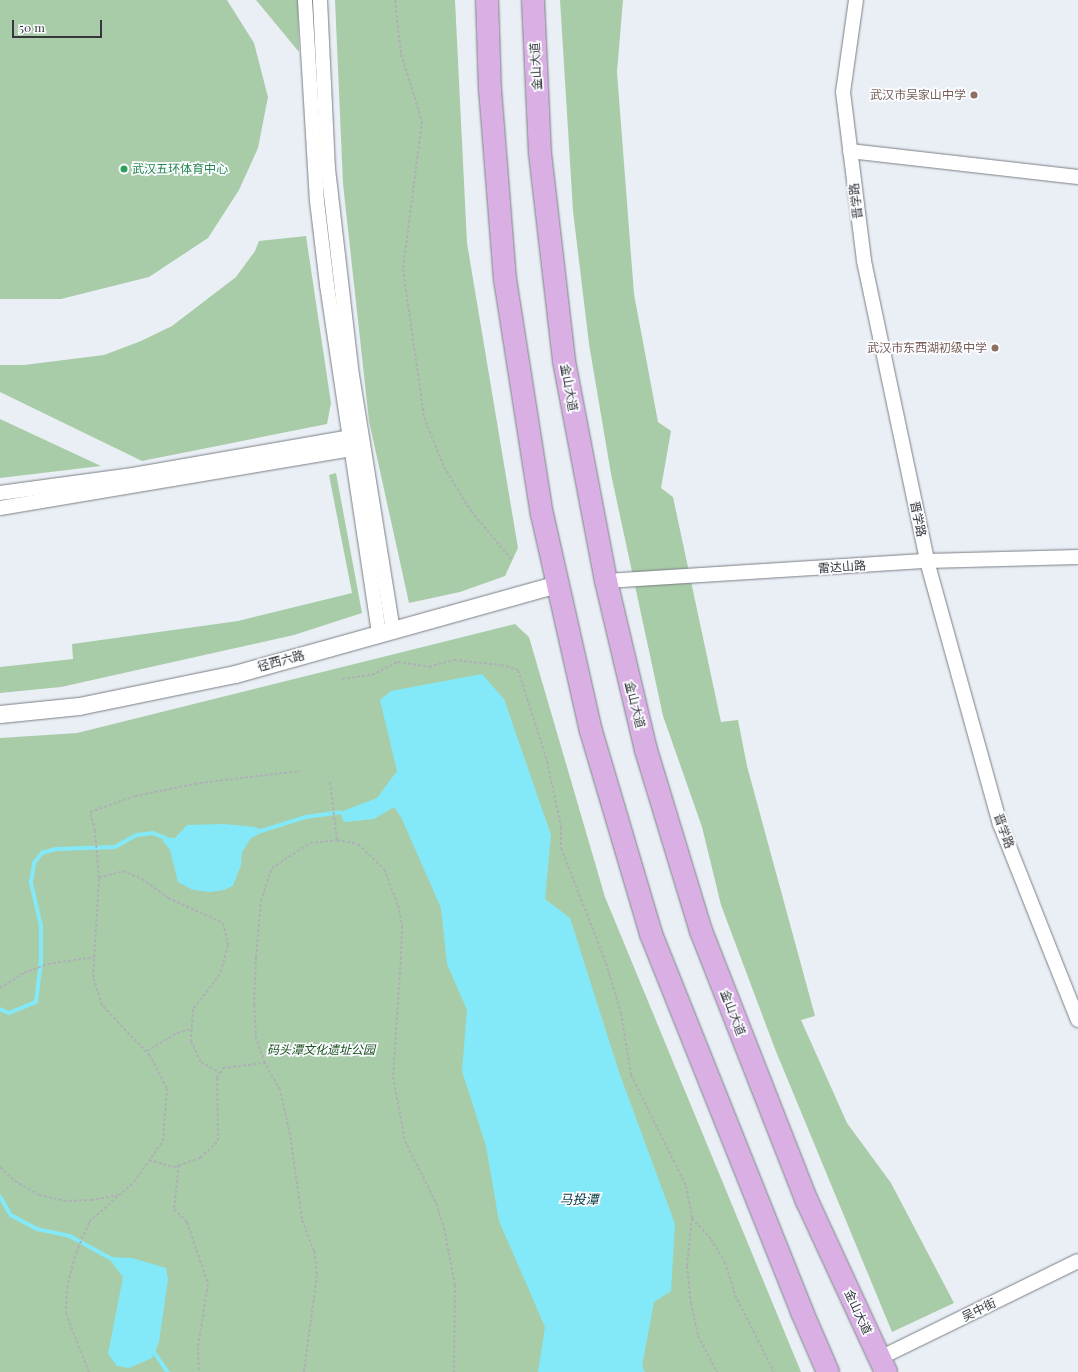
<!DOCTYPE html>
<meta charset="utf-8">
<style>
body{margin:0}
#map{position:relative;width:1078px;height:1372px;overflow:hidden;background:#eaeff6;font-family:"Playfair Display","Noto Sans SC",serif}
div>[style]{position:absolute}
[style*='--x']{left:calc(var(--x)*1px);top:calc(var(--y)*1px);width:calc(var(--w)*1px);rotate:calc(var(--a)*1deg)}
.green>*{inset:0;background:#a9cca8}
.water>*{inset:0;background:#83e9f9}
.stream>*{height:3.5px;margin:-1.75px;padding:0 1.75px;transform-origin:1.75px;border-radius:1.75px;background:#83e9f9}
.path>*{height:2px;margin-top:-1px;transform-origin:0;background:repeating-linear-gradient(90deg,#adb1b6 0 3px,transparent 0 5px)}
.roads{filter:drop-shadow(0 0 1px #7a7e84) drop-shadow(0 0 1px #7a7e84)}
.minor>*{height:14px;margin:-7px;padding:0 7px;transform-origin:7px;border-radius:7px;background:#fff}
.tertiary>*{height:17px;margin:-8.5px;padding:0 8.5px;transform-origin:8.5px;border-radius:8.5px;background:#fff}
.primary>*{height:22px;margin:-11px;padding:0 11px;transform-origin:11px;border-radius:11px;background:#d9afe4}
.dots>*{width:11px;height:11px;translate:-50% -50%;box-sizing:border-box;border:2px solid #fafcff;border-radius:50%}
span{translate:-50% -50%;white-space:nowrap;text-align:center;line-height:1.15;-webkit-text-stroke:3.5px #fafcff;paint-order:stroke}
.street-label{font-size:12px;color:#35373a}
.education-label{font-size:12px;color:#785e54}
.right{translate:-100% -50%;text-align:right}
.leisure-label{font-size:12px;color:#27864d}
.left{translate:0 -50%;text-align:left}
.park-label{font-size:12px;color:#18501a;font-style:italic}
.water-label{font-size:13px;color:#04373e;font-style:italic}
.scale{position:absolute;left:12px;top:20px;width:90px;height:18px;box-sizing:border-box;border:2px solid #35373a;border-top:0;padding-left:5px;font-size:12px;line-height:14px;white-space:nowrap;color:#35373a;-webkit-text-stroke:3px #fafcff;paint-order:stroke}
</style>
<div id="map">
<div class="green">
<i style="clip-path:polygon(0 0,227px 0,254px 43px,268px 97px,258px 148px,239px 190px,208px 238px,149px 277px,61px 299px,0 299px)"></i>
<i style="clip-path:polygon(256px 0,298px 0,299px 52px)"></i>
<i style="clip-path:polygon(335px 0,455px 0,467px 243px,518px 548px,505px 576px,460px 592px,409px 603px,369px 421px,343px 184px)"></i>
<i style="clip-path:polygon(560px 0,623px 0,617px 72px,634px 294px,658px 422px,671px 431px,661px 488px,673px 497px,721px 722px,738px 720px,747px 766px,815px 1016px,801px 1020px,847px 1123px,891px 1183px,954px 1303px,892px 1332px,775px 1049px,721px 905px,702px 827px,663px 716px,611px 474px,589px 344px,573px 211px)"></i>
<i style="clip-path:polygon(306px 236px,331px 403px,327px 424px,142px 461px,0 392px,0 365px,24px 365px,104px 355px,141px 341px,172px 326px,236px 277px,255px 251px,259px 241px)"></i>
<i style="clip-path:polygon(0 419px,101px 466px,0 478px)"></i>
<i style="clip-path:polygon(336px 473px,362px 613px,294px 635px,61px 687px,0 693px,0 667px,73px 659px,72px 644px,238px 621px,352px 593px,329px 475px)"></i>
<i style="clip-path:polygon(515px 624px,529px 637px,605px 897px,801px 1372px,0 1372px,0 738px,77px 733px)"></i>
</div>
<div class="water">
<i style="clip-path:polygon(482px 674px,504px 699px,551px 835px,545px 899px,570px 918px,619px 1072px,675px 1224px,671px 1291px,654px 1302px,642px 1366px,645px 1372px,538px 1372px,545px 1327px,499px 1221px,486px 1146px,462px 1071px,467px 1010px,447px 964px,441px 908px,401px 817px,394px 807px,374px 819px,344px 822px,340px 812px,377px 798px,397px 771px,380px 700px,391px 691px)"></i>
<i style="clip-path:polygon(224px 824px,255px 827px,265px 831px,251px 838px,242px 852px,241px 865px,233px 886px,224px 890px,210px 892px,193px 890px,178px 882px,170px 850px,163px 841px,164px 837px,175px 838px,187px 825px)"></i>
<i style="clip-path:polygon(108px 1257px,132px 1258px,166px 1268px,168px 1279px,159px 1342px,152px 1358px,129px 1368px,117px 1366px,108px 1354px,123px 1277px)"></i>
</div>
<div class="stream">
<i style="--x:261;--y:831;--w:47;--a:-17.3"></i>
<i style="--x:306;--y:817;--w:34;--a:-8"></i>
<i style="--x:0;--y:1009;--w:10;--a:24"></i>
<i style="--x:9;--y:1013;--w:29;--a:-22"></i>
<i style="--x:36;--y:1002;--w:38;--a:-83"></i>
<i style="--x:41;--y:964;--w:38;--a:-90"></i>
<i style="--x:41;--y:926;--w:44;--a:-103.1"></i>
<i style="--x:31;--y:883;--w:20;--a:-81"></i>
<i style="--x:34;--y:863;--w:13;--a:-51"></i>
<i style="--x:42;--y:853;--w:15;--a:-16"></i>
<i style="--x:56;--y:849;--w:59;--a:-1.9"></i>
<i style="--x:115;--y:847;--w:25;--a:-29"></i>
<i style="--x:137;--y:835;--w:16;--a:-7"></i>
<i style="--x:153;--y:833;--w:16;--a:22"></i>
<i style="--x:0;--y:1196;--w:22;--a:60"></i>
<i style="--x:11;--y:1215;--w:30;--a:28"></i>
<i style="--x:37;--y:1229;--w:34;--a:12"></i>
<i style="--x:70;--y:1236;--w:48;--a:28.7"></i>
<i style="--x:153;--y:1350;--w:27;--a:56"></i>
</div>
<div class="path">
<i style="--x:395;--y:0;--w:54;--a:83.7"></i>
<i style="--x:401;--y:54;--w:70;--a:72.6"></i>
<i style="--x:422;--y:121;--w:149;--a:97.3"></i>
<i style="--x:403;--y:269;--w:149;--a:81.9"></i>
<i style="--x:424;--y:417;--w:54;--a:68.2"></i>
<i style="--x:444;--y:467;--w:52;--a:58.5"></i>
<i style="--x:471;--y:511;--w:64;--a:50.1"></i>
<i style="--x:342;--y:679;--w:30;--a:-8"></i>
<i style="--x:372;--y:675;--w:29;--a:-27"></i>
<i style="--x:398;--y:662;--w:31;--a:9"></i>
<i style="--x:429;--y:667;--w:26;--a:-16"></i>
<i style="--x:454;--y:660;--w:47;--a:6.1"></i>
<i style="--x:501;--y:665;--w:18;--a:16"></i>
<i style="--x:518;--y:670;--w:96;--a:72.3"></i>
<i style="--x:547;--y:761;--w:67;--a:78"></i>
<i style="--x:561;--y:827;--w:21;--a:90"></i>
<i style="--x:561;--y:848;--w:123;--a:68.6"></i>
<i style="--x:606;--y:963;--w:52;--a:73.3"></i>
<i style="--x:621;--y:1013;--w:63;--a:80.8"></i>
<i style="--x:631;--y:1075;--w:124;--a:63.6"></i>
<i style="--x:686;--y:1186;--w:33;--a:79"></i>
<i style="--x:692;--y:1218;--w:28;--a:48"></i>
<i style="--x:711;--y:1239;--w:27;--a:59"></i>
<i style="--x:725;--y:1262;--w:34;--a:73"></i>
<i style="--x:735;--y:1295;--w:86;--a:63.1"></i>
<i style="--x:337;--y:840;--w:21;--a:11"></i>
<i style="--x:358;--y:844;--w:36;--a:44"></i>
<i style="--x:384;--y:869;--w:39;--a:69"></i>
<i style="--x:398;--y:905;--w:21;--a:79"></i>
<i style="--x:402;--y:926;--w:31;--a:92"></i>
<i style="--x:401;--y:957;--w:120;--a:93.8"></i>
<i style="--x:393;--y:1077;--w:65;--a:79.4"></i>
<i style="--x:405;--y:1141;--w:69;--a:63.4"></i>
<i style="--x:436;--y:1203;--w:26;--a:72"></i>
<i style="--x:444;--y:1228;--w:58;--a:79.1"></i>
<i style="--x:455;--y:1285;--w:87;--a:90.7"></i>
<i style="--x:99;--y:878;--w:25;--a:-16"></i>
<i style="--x:123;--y:871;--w:21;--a:23"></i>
<i style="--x:142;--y:879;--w:32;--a:36"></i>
<i style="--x:168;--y:898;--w:60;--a:24.4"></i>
<i style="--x:223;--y:923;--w:23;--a:77"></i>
<i style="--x:228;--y:945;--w:30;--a:105"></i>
<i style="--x:220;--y:974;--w:44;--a:127.6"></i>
<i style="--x:193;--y:1009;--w:32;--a:94"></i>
<i style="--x:191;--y:1041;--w:23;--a:65"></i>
<i style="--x:201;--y:1062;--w:22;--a:30"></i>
<i style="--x:0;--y:988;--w:28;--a:-32"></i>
<i style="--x:24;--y:973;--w:26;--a:-21"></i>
<i style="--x:48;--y:964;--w:47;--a:-8.7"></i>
<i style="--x:147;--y:1051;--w:35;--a:-31"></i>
<i style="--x:177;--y:1033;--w:16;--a:-15"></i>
<i style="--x:149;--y:1160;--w:26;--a:16"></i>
<i style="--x:174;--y:1167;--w:28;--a:-19"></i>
<i style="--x:200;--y:1158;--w:25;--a:-43"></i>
<i style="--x:218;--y:1141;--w:63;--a:-90.9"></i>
<i style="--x:217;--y:1078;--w:12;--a:-59"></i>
<i style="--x:223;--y:1068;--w:42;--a:-6.8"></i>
<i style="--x:179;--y:1165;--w:44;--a:96.5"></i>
<i style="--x:174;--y:1209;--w:18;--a:45"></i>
<i style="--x:187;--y:1222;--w:65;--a:71.3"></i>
<i style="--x:208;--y:1284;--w:64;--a:99"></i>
<i style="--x:198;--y:1347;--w:25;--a:88"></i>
<i style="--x:0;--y:1167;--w:21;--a:43"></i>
<i style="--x:15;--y:1181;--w:28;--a:30"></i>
<i style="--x:39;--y:1195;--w:26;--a:13"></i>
<i style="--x:64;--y:1201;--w:27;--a:-2"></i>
<i style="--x:91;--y:1200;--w:27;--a:-10"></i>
<i style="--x:692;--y:1218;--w:48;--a:95.9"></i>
<i style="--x:687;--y:1266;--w:37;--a:84"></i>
<i style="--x:691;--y:1303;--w:34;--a:78"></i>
<i style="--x:698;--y:1336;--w:41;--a:62.2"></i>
<i style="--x:89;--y:1372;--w:62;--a:-111.6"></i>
<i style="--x:66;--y:1314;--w:26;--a:-88"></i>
<i style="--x:67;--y:1288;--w:36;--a:-76"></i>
<i style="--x:76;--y:1253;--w:34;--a:-67"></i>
<i style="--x:89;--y:1222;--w:60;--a:-41.6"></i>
<i style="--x:134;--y:1182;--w:50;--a:-54.7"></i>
<i style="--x:163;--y:1141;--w:53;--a:-85.7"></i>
<i style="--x:167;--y:1088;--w:36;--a:-118"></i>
<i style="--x:150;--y:1056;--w:70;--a:-133.3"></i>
<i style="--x:102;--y:1005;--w:29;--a:-108"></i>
<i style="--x:93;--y:977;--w:99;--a:-86.5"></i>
<i style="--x:99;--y:878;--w:47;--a:-94.9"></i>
<i style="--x:95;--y:831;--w:20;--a:-105"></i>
<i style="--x:90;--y:812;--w:48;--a:-19.6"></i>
<i style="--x:135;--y:796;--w:66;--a:-11.3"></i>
<i style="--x:200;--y:783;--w:101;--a:-6.8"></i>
<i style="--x:304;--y:1372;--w:99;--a:-82.4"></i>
<i style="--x:317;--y:1274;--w:23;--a:-97"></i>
<i style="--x:314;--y:1251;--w:34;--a:-111"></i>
<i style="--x:302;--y:1219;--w:85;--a:-98.1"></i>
<i style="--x:290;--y:1135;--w:46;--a:-102.5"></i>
<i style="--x:280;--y:1090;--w:31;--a:-119"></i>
<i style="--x:265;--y:1063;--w:27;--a:-110"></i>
<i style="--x:256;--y:1038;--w:33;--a:-93"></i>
<i style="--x:254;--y:1005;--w:48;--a:-87.6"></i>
<i style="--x:256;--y:957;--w:56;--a:-84.9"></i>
<i style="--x:261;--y:901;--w:35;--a:-72"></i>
<i style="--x:272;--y:868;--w:45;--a:-33.3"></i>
<i style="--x:310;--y:843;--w:27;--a:-6"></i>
<i style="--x:337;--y:840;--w:58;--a:-96.9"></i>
</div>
<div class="roads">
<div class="minor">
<i style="--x:305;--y:0;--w:201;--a:86.6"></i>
<i style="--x:317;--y:201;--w:85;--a:83.2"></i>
<i style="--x:327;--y:285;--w:353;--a:81.5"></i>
<i style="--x:320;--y:0;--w:169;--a:87.3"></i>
<i style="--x:328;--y:169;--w:207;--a:83.4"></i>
<i style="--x:352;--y:375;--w:259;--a:80.9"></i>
<i style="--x:856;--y:0;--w:93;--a:98"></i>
<i style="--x:843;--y:92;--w:170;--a:82.9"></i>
<i style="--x:864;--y:261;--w:307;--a:78.1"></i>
<i style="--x:927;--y:561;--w:273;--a:74.5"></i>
<i style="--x:1000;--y:824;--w:211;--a:68.3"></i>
<i style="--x:850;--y:151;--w:229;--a:6.5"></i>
<i style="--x:0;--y:493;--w:134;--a:-7.7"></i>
<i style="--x:133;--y:475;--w:227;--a:-9.9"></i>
<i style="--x:0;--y:508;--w:364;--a:-9.5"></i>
<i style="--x:606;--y:581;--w:322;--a:-3.6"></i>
<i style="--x:927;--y:561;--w:151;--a:-1.5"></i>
<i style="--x:880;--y:1358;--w:220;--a:-26.1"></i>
</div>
<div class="tertiary">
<i style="--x:0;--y:714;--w:79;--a:-5.8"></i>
<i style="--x:79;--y:706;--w:159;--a:-11.6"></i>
<i style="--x:235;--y:674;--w:335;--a:-15.6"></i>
</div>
<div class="primary">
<i style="--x:487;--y:0;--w:89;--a:88.1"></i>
<i style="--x:490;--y:89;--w:191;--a:85.5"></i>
<i style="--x:505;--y:279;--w:238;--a:81.1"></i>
<i style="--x:542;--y:514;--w:222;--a:77.3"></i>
<i style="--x:591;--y:731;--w:212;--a:73.5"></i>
<i style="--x:651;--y:934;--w:407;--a:68.2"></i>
<i style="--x:802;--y:1312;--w:65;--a:66.6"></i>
<i style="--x:533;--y:0;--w:153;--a:87.4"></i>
<i style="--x:540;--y:153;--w:209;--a:83.4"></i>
<i style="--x:564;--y:361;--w:224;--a:79.2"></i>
<i style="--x:606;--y:581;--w:174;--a:76.7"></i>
<i style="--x:646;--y:750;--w:189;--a:73.1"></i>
<i style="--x:701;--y:931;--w:290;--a:68.6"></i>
<i style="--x:807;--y:1201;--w:188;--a:65.2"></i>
</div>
</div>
<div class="dots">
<i style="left:974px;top:95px;background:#8d6e63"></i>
<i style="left:124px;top:169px;background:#2e9e5b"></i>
<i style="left:995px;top:348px;background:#8d6e63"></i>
</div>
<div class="street-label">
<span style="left:536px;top:66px;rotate:-93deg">金山大道</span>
<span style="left:856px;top:201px;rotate:-97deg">晋学路</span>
<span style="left:569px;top:388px;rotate:80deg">金山大道</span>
<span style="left:918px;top:519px;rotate:78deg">晋学路</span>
<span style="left:842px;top:567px;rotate:-4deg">雷达山路</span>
<span style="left:281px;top:661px;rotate:-15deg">径西六路</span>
<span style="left:635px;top:705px;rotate:76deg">金山大道</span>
<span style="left:1004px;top:831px;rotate:70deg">晋学路</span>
<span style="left:733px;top:1013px;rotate:69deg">金山大道</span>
<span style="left:979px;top:1310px;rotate:-26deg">吴中街</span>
<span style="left:858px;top:1312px;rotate:65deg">金山大道</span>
</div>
<div class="education-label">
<span class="right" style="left:966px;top:95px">武汉市吴家山中学</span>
<span class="right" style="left:987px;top:348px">武汉市东西湖初级中学</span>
</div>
<div class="leisure-label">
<span class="left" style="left:132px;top:169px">武汉五环体育中心</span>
</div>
<div class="park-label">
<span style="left:321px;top:1050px">码头潭文化遗址公园</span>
</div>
<div class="water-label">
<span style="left:579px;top:1199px">马投潭</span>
</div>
<div class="scale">50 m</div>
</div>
